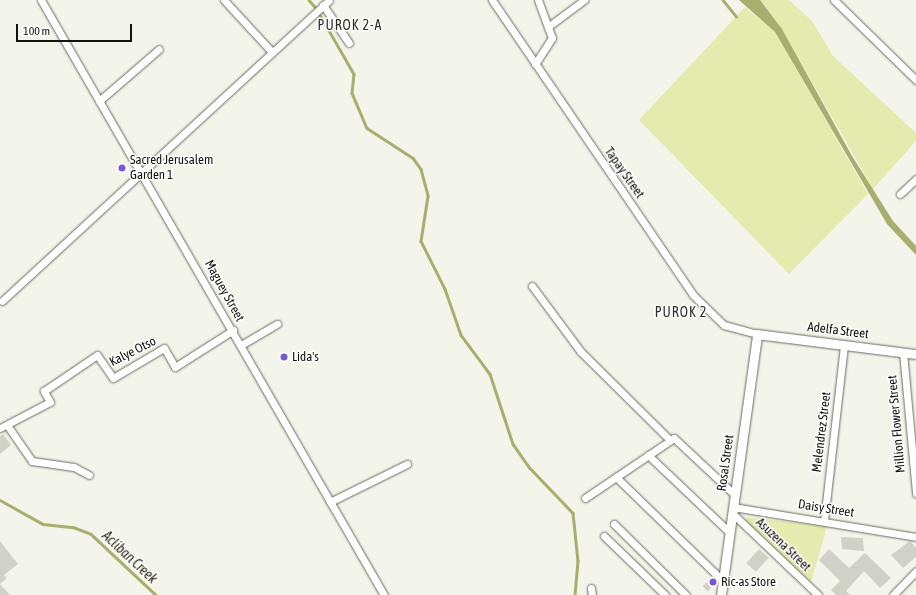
<!DOCTYPE html>
<style>
body{margin:0}
#map{position:relative;width:916px;height:595px;overflow:hidden;background:#f4f5ea;font-family:"Asap Condensed",sans-serif}
div>[style]{position:absolute}
[style*='--x']{left:calc(var(--x)*1px);top:calc(var(--y)*1px);width:calc(var(--w)*1px);rotate:calc(var(--a)*1deg)}
.green>*{inset:0;background:#e5eaae}
.water>*{inset:0;background:#a9ad6d}
.stream>*{height:2.5px;margin:-1.25px;padding:0 1.25px;transform-origin:1.25px;border-radius:1.25px;background:#a9ad6d}
.building>*{inset:0;background:#d0d1c7;transform-origin:0 0}
.roads{filter:drop-shadow(0 0 1px #696a61) drop-shadow(0 0 1px #696a61)}
.minor>*{height:7px;margin:-3.5px;padding:0 3.5px;transform-origin:3.5px;border-radius:3.5px;background:#fff}
.tertiary>*{height:9px;margin:-4.5px;padding:0 4.5px;transform-origin:4.5px;border-radius:4.5px;background:#fff}
.dots>*{width:11px;height:11px;translate:-50% -50%;box-sizing:border-box;border:2px solid #fff;border-radius:50%}
span{translate:-50% -50%;white-space:nowrap;text-align:center;line-height:1.15;-webkit-text-stroke:3px #fff;paint-order:stroke}
.poi-label{font-size:13px;color:#131410}
.left{translate:0 -50%;text-align:left}
.street-label{font-size:13px;color:#131410}
.neighbourhood-label{font-size:14px;color:#2d2e26;letter-spacing:1px}
.water-label{font-size:14px;color:#2a2c0f;font-style:italic}
.scale{position:absolute;left:16px;top:24px;width:116px;height:18px;box-sizing:border-box;border:2px solid #131410;border-top:0;padding-left:5px;font-size:12px;line-height:14px;white-space:nowrap;color:#131410;-webkit-text-stroke:3px #fff;paint-order:stroke}
</style>
<div id="map">
<div class="green">
<i style="clip-path:polygon(760px 0,789px 0,812px 21px,833px 56px,916px 133px,916px 141px,873px 189px,782px 29px)"></i>
<i style="clip-path:polygon(745px 7px,775px 32px,868px 194px,789px 274px,639px 120px)"></i>
<i style="clip-path:polygon(747px 517px,827px 526px,811px 582px,745px 521px)"></i>
</div>
<div class="water">
<i style="clip-path:polygon(739px 0,760px 0,782px 29px,852px 156px,893px 221px,916px 246px,916px 255px,887px 224px,775px 32px)"></i>
</div>
<div class="stream">
<i style="--x:309;--y:0;--w:9;--a:49"></i>
<i style="--x:723;--y:0;--w:21;--a:51"></i>
<i style="--x:319;--y:13;--w:70;--a:60.2"></i>
<i style="--x:354;--y:74;--w:19;--a:96"></i>
<i style="--x:352;--y:93;--w:38;--a:67"></i>
<i style="--x:367;--y:128;--w:55;--a:33.1"></i>
<i style="--x:413;--y:158;--w:14;--a:54"></i>
<i style="--x:421;--y:169;--w:28;--a:75"></i>
<i style="--x:428;--y:196;--w:46;--a:98.8"></i>
<i style="--x:421;--y:241;--w:54;--a:63.4"></i>
<i style="--x:445;--y:289;--w:49;--a:70.8"></i>
<i style="--x:461;--y:335;--w:49;--a:53.4"></i>
<i style="--x:490;--y:374;--w:74;--a:71.8"></i>
<i style="--x:513;--y:444;--w:29;--a:55"></i>
<i style="--x:530;--y:468;--w:62;--a:46.3"></i>
<i style="--x:573;--y:513;--w:48;--a:84.1"></i>
<i style="--x:578;--y:561;--w:34;--a:95"></i>
<i style="--x:0;--y:500;--w:49;--a:29.2"></i>
<i style="--x:43;--y:524;--w:30;--a:6"></i>
<i style="--x:73;--y:527;--w:19;--a:21"></i>
<i style="--x:91;--y:534;--w:89;--a:43.2"></i>
</div>
<div class="building">
<i style="clip-path:polygon(3px 434px,11px 445px,0 454px,0 437px)"></i>
<i style="clip-path:polygon(841px 537px,863px 538px,864px 551px,842px 549px)"></i>
<i style="clip-path:polygon(0 541px,18px 564px,4px 575px,7px 578px,0 584px,10px 595px,0 595px)"></i>
<i style="clip-path:polygon(910px 541px,916px 548px,916px 557px,903px 568px,891px 555px)"></i>
<i style="left:759px;top:549px;width:13px;height:19px;rotate:42deg"></i>
<i style="clip-path:polygon(829px 549px,849px 568px,865px 553px,891px 578px,880px 588px,864px 571px,846px 591px,850px 595px,836px 595px,831px 590px,840px 581px,819px 560px)"></i>
<i style="left:712px;top:577px;width:7px;height:13px;rotate:45deg"></i>
</div>
<div class="roads">
<div class="minor">
<i style="--x:41;--y:0;--w:687;--a:60.04"></i>
<i style="--x:224;--y:0;--w:71;--a:47.3"></i>
<i style="--x:492;--y:0;--w:357;--a:55.7"></i>
<i style="--x:693;--y:295;--w:43;--a:44.1"></i>
<i style="--x:724;--y:325;--w:34;--a:15"></i>
<i style="--x:834;--y:0;--w:115;--a:44.3"></i>
<i style="--x:323;--y:5;--w:46;--a:55.6"></i>
<i style="--x:549;--y:26;--w:44;--a:-36.6"></i>
<i style="--x:535;--y:64;--w:31;--a:-57"></i>
<i style="--x:552;--y:38;--w:40;--a:-110.2"></i>
<i style="--x:99;--y:101;--w:79;--a:-40.9"></i>
<i style="--x:900;--y:194;--w:22;--a:-43"></i>
<i style="--x:532;--y:286;--w:82;--a:53.4"></i>
<i style="--x:581;--y:352;--w:125;--a:44.7"></i>
<i style="--x:2;--y:301;--w:444;--a:-42.6"></i>
<i style="--x:241;--y:345;--w:42;--a:-30.3"></i>
<i style="--x:903;--y:352;--w:142;--a:84.7"></i>
<i style="--x:7;--y:425;--w:44;--a:55.2"></i>
<i style="--x:32;--y:461;--w:42;--a:8.1"></i>
<i style="--x:74;--y:467;--w:17;--a:28"></i>
<i style="--x:0;--y:428;--w:56;--a:-27.5"></i>
<i style="--x:50;--y:402;--w:13;--a:-119"></i>
<i style="--x:44;--y:391;--w:64;--a:-34.2"></i>
<i style="--x:97;--y:355;--w:28;--a:55"></i>
<i style="--x:113;--y:378;--w:59;--a:-30.5"></i>
<i style="--x:164;--y:348;--w:22;--a:60"></i>
<i style="--x:175;--y:367;--w:69;--a:-32.5"></i>
<i style="--x:648;--y:455;--w:112;--a:43.5"></i>
<i style="--x:616;--y:477;--w:149;--a:44.2"></i>
<i style="--x:585;--y:498;--w:107;--a:-34"></i>
<i style="--x:674;--y:438;--w:83;--a:43.1"></i>
<i style="--x:330;--y:502;--w:86;--a:-26.3"></i>
<i style="--x:733;--y:507;--w:185;--a:9.3"></i>
<i style="--x:732;--y:513;--w:119;--a:43.6"></i>
<i style="--x:824;--y:521;--w:177;--a:-83.5"></i>
<i style="--x:614;--y:524;--w:101;--a:44.6"></i>
<i style="--x:604;--y:536;--w:85;--a:44"></i>
<i style="--x:591;--y:588;--w:7;--a:82"></i>
<i style="--x:893;--y:595;--w:33;--a:-46"></i>
</div>
<div class="tertiary">
<i style="--x:721;--y:595;--w:263;--a:-82.1"></i>
<i style="--x:757;--y:334;--w:160;--a:7.2"></i>
</div>
</div>
<div class="dots">
<i style="left:122px;top:168px;background:#7858d2"></i>
<i style="left:284px;top:357px;background:#7858d2"></i>
<i style="left:713px;top:582px;background:#7858d2"></i>
</div>
<div class="poi-label">
<span class="left" style="left:130px;top:168px">Sacred Jerusalem<br>Garden 1</span>
<span class="left" style="left:292px;top:357px">Lida's</span>
<span class="left" style="left:721px;top:582px">Ric-as Store</span>
</div>
<div class="street-label">
<span style="left:624px;top:173px;rotate:55deg">Tapay Street</span>
<span style="left:224px;top:291px;rotate:61deg">Maguey Street</span>
<span style="left:838px;top:331px;rotate:7deg">Adelfa Street</span>
<span style="left:133px;top:352px;rotate:-27deg">Kalye Otso</span>
<span style="left:897px;top:424px;rotate:-95deg">Million Flower Street</span>
<span style="left:822px;top:432px;rotate:-83deg">Melendrez Street</span>
<span style="left:726px;top:463px;rotate:-82deg">Rosal Street</span>
<span style="left:826px;top:509px;rotate:9deg">Daisy Street</span>
<span style="left:783px;top:545px;rotate:44deg">Asuzena Street</span>
</div>
<div class="neighbourhood-label">
<span style="left:350px;top:25px">PUROK 2-A</span>
<span style="left:681px;top:312px">PUROK 2</span>
</div>
<div class="water-label">
<span style="left:130px;top:557px;rotate:43deg">Acliban Creek</span>
</div>
<div class="scale">100 m</div>
</div>
